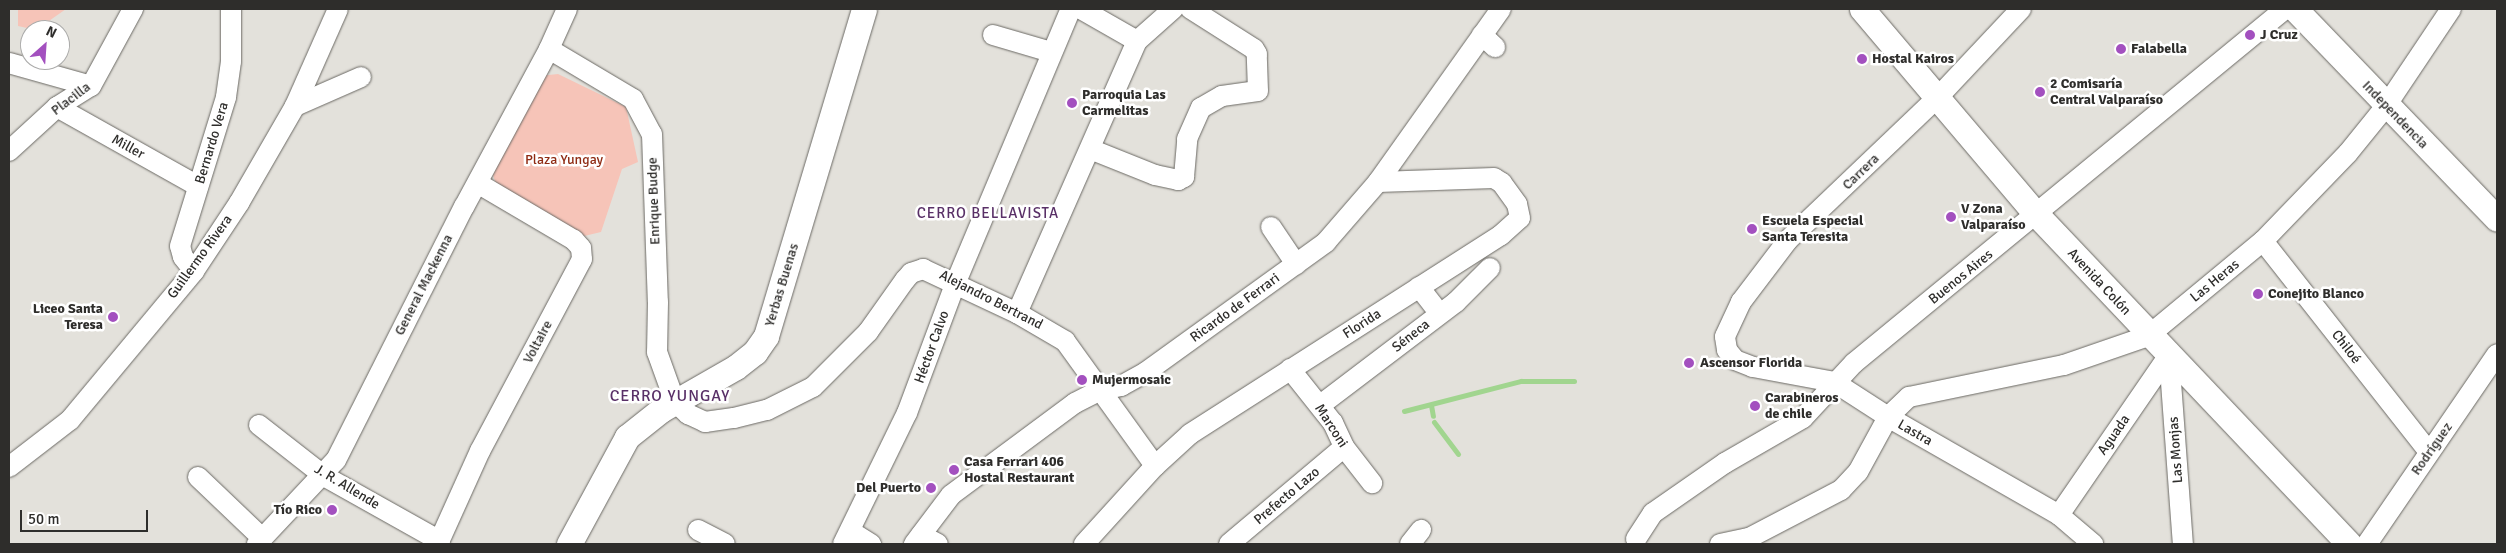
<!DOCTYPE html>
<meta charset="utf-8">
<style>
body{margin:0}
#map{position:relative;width:2506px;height:553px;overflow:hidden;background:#e3e1db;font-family:Signika,sans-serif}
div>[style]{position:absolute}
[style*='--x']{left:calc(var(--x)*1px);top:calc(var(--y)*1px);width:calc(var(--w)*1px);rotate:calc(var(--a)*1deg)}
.green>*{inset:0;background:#f6c4b8}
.stream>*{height:5px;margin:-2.5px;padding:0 2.5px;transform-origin:2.5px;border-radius:2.5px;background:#a1d58f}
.roads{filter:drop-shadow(0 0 1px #6b6964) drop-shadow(0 0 1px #6b6964)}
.minor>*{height:20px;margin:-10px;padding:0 10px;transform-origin:10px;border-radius:10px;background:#fff}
.major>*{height:25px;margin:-12.5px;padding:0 12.5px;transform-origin:12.5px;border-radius:12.5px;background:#fff}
.dots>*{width:14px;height:14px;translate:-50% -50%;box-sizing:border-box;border:2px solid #fff;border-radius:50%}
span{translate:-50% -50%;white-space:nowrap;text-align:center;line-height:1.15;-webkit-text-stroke:5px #fff;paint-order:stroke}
.poi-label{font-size:14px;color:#2e2d2b;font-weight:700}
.left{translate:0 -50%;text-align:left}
.right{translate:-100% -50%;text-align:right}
.street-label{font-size:14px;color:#2e2d2b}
.park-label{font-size:14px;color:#8f2c14}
.neighbourhood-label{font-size:15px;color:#593067;letter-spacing:1px}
.quarter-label{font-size:16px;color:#593067;letter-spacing:1px}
.frame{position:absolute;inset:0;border:10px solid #2e2d2b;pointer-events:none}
.north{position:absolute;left:20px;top:20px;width:50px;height:50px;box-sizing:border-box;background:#fff;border:1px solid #ababaa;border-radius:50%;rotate:26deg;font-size:14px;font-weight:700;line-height:20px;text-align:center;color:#2e2d2b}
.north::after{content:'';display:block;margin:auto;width:18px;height:22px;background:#a350bf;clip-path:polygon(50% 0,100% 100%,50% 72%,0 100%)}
.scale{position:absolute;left:20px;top:510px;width:128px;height:22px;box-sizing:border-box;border:2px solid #2e2d2b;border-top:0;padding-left:6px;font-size:15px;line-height:18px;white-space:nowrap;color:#2e2d2b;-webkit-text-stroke:4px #fff;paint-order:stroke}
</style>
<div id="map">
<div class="green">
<i style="clip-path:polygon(18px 9px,66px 9px,36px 30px,18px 26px)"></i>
<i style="clip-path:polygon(558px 74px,626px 107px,638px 162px,622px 169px,601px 232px,580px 237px,497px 187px,493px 175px,539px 76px)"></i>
</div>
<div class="stream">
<i style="--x:1431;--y:405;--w:11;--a:80"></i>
<i style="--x:1404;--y:411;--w:121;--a:-14.4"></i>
<i style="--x:1521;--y:381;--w:53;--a:0"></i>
<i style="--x:1434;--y:422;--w:40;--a:53"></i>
</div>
<div class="roads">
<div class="minor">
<i style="--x:1081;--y:9;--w:64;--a:29.7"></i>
<i style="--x:2021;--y:9;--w:121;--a:133.3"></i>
<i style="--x:1938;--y:97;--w:207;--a:136.4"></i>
<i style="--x:1788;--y:240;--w:78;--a:127.2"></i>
<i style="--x:1741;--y:302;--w:38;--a:115"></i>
<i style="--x:1725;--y:337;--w:13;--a:81"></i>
<i style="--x:1727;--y:350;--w:13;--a:51"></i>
<i style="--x:1735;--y:360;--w:19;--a:21"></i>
<i style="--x:1753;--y:367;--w:82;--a:10.5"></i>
<i style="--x:1834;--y:382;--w:64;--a:32.9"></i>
<i style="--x:1888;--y:417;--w:197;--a:29.8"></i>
<i style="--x:2059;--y:515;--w:45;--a:40.5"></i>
<i style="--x:993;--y:35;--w:60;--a:16.3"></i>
<i style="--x:1482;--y:35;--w:18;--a:43"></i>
<i style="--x:549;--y:49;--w:98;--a:30.8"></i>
<i style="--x:633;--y:99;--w:40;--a:62"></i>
<i style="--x:652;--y:134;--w:168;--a:88"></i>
<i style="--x:658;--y:302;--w:50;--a:91.1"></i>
<i style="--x:657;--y:352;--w:53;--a:70.2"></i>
<i style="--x:675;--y:402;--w:18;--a:43"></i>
<i style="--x:688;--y:414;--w:19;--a:25"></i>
<i style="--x:705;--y:422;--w:29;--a:-8"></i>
<i style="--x:734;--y:418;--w:34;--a:-14"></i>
<i style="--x:767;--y:410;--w:51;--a:-26.6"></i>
<i style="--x:813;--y:387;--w:78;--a:-45"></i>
<i style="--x:868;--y:332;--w:64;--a:-54.6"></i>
<i style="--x:905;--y:280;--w:9;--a:-49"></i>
<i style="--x:911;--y:273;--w:13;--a:-18"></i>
<i style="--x:923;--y:269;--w:104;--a:25.1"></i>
<i style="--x:1017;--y:313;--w:56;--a:30.3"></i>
<i style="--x:1065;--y:341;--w:154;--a:54.2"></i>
<i style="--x:9;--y:63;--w:85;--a:15.7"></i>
<i style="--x:295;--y:106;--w:72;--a:-23.7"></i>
<i style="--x:57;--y:107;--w:162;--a:29.3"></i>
<i style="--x:1090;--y:149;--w:70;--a:21.8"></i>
<i style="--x:1155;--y:175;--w:24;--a:12"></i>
<i style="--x:1178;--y:180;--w:7;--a:-27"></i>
<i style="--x:1184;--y:177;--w:38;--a:-85"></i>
<i style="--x:1187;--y:139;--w:34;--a:-66"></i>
<i style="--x:1201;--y:108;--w:24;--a:-30"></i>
<i style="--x:1222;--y:96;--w:36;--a:-8"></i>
<i style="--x:1258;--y:91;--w:37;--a:-92"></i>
<i style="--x:1257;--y:54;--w:6;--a:-121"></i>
<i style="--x:1254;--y:49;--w:75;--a:-147.6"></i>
<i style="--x:9;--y:151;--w:65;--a:-42.5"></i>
<i style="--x:57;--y:107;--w:40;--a:-32"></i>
<i style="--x:91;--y:86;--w:88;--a:-61.4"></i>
<i style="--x:1271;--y:227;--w:45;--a:56"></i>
<i style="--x:2263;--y:241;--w:268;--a:51.8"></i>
<i style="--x:194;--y:271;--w:18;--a:-128"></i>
<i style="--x:183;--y:257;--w:11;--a:-105"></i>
<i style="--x:180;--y:246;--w:156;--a:-72.8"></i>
<i style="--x:226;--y:97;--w:36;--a:-82"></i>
<i style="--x:231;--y:61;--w:52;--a:-90"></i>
<i style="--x:1419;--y:287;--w:24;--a:52"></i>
<i style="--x:1017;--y:313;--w:297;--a:-66.2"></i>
<i style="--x:1137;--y:41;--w:48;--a:-41.6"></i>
<i style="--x:2169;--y:355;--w:190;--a:85.8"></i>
<i style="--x:1290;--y:369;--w:69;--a:51.5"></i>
<i style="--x:1333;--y:423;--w:26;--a:65"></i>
<i style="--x:1344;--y:447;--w:46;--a:52.1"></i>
<i style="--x:1327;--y:400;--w:162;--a:-37.2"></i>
<i style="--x:1456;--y:302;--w:48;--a:-45"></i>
<i style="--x:259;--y:425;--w:83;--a:38.1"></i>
<i style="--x:324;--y:476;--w:133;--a:29.3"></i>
<i style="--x:9;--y:467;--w:77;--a:-37.6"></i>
<i style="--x:70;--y:420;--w:194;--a:-50.2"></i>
<i style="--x:194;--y:271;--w:82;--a:-56.5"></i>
<i style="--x:239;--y:203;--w:112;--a:-60"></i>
<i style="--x:295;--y:106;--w:106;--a:-66.1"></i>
<i style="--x:198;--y:477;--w:88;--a:43.6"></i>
<i style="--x:2059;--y:515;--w:194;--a:-55.5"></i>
<i style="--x:698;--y:530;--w:30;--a:27"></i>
<i style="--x:850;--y:531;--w:25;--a:32"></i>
<i style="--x:921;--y:535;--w:19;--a:28"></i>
<i style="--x:1636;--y:539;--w:31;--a:-57"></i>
<i style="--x:1653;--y:513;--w:88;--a:-34.8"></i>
<i style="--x:1725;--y:463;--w:90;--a:-30"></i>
<i style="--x:1803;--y:418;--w:75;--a:-47.2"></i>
<i style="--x:1854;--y:363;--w:558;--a:-39.4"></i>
<i style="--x:257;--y:544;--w:115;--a:-46.8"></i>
<i style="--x:336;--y:460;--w:284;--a:-63.2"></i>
<i style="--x:464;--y:207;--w:179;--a:-61.7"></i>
<i style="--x:549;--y:49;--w:44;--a:-65.8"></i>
<i style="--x:438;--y:544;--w:102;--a:-65.7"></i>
<i style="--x:480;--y:451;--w:217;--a:-62"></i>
<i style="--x:582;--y:259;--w:11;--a:-95"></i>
<i style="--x:581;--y:248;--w:11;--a:-131"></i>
<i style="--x:574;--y:240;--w:110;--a:-149.5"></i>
<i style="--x:843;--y:544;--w:146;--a:-64"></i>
<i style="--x:907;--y:413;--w:140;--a:-69.5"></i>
<i style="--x:956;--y:282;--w:296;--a:-67.2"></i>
<i style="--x:914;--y:544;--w:61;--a:-52.9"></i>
<i style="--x:951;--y:495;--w:154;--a:-36.6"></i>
<i style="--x:1075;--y:403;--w:27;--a:-27"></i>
<i style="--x:1099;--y:391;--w:23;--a:-13"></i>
<i style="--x:1121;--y:386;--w:29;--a:-29"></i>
<i style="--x:1146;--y:372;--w:222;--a:-35.8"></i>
<i style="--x:1326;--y:242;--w:79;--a:-49.1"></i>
<i style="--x:1378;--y:182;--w:212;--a:-54.6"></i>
<i style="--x:1084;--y:544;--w:105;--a:-47.7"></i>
<i style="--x:1155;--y:466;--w:47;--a:-42.4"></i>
<i style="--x:1190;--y:434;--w:369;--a:-32.6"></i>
<i style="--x:1501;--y:235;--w:25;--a:-42"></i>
<i style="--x:1520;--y:218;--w:14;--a:-102"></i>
<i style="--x:1517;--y:204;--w:26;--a:-126"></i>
<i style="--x:1502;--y:183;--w:9;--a:-148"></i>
<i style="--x:1494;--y:178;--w:116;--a:178"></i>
<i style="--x:1229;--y:544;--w:150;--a:-40.1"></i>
<i style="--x:1410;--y:544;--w:18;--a:-52"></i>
<i style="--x:1720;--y:544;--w:30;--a:-12"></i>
<i style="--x:1749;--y:538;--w:104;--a:-27.6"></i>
<i style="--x:1841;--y:490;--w:25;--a:-47"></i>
<i style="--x:1858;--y:472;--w:63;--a:-61.4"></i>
<i style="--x:1888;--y:417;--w:29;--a:-44"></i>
<i style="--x:1909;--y:397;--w:158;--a:-11.7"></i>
<i style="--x:2064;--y:365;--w:89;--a:-19"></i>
<i style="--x:2148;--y:336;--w:149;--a:-39.6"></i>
<i style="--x:2263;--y:241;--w:122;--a:-46"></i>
<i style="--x:2348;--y:153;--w:60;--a:-51"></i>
<i style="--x:2386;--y:106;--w:117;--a:-56.2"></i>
<i style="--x:2367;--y:544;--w:230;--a:-55.6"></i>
</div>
<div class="major">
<i style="--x:1862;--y:9;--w:269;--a:49.7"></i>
<i style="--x:2036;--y:214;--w:455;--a:46.5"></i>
<i style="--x:2295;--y:9;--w:291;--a:46.1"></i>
<i style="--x:569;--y:544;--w:122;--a:-61.5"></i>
<i style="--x:627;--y:437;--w:43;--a:-38.5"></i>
<i style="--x:661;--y:410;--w:86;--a:-29.8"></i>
<i style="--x:736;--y:367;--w:24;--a:-38"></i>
<i style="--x:755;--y:352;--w:19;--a:-55"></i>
<i style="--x:766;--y:336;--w:341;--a:-73.3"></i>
</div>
</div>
<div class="dots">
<i style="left:2250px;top:35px;background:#a350bf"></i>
<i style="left:2121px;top:49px;background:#a350bf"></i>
<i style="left:1862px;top:59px;background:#a350bf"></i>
<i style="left:2040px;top:92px;background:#a350bf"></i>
<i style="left:1072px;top:103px;background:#a350bf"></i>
<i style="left:1951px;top:217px;background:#a350bf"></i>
<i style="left:1752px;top:229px;background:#a350bf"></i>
<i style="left:2258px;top:294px;background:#a350bf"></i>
<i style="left:113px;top:317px;background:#a350bf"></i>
<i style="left:1689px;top:363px;background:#a350bf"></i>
<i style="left:1082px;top:380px;background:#a350bf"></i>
<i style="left:1755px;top:406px;background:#a350bf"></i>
<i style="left:954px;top:470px;background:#a350bf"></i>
<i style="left:931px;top:488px;background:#a350bf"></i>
<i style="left:332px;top:510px;background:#a350bf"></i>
</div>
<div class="poi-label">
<span class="left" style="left:2260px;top:35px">J Cruz</span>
<span class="left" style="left:2131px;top:49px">Falabella</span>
<span class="left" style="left:1872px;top:59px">Hostal Kairos</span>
<span class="left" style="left:2050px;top:92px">2 Comisaría<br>Central Valparaíso</span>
<span class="left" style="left:1082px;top:103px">Parroquia Las<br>Carmelitas</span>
<span class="left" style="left:1961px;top:217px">V Zona<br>Valparaíso</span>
<span class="left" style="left:1762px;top:229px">Escuela Especial<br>Santa Teresita</span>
<span class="left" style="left:2268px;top:294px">Conejito Blanco</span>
<span class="right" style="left:103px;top:317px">Liceo Santa<br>Teresa</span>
<span class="left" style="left:1700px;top:363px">Ascensor Florida</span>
<span class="left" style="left:1092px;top:380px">Mujermosaic</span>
<span class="left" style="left:1765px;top:406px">Carabineros<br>de chile</span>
<span class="left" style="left:964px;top:470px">Casa Ferrari 406<br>Hostal Restaurant</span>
<span class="right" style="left:921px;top:488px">Del Puerto</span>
<span class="right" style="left:322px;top:510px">Tío Rico</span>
</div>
<div class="street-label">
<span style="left:71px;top:99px;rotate:-37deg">Placilla</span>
<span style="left:2395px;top:115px;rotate:46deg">Independencia</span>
<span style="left:212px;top:143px;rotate:-73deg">Bernardo Vera</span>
<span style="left:128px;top:147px;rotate:29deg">Miller</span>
<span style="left:1861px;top:172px;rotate:-44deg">Carrera</span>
<span style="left:654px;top:201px;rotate:-92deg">Enrique Budge</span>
<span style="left:200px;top:257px;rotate:-54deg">Guillermo Rivera</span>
<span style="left:1961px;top:277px;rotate:-39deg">Buenos Aires</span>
<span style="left:2215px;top:281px;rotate:-39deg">Las Heras</span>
<span style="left:2099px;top:282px;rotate:47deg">Avenida Colón</span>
<span style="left:424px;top:285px;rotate:-63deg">General Mackenna</span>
<span style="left:782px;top:285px;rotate:-73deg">Yerbas Buenas</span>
<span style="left:991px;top:300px;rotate:27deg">Alejandro Bertrand</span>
<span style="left:1235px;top:308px;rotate:-36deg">Ricardo de Ferrari</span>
<span style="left:1362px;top:324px;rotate:-33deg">Florida</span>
<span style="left:1411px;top:336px;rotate:-38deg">Séneca</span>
<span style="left:538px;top:342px;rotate:-62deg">Voltaire</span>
<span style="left:932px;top:347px;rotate:-70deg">Héctor Calvo</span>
<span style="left:2346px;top:347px;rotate:52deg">Chiloé</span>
<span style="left:1331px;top:426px;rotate:57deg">Marconi</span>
<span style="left:1915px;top:433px;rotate:30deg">Lastra</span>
<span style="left:2114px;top:435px;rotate:-55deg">Aguada</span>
<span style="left:2432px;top:449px;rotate:-55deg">Rodríguez</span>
<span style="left:2176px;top:450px;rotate:-94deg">Las Monjas</span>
<span style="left:347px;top:487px;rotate:31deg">J. R. Allende</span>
<span style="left:1287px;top:496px;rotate:-40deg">Prefecto Lazo</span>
</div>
<div class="park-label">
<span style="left:564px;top:160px">Plaza Yungay</span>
</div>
<div class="neighbourhood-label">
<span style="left:988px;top:214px">CERRO BELLAVISTA</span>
</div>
<div class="quarter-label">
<span style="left:670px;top:396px">CERRO YUNGAY</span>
</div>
<div class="frame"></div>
<div class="north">N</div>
<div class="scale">50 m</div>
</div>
